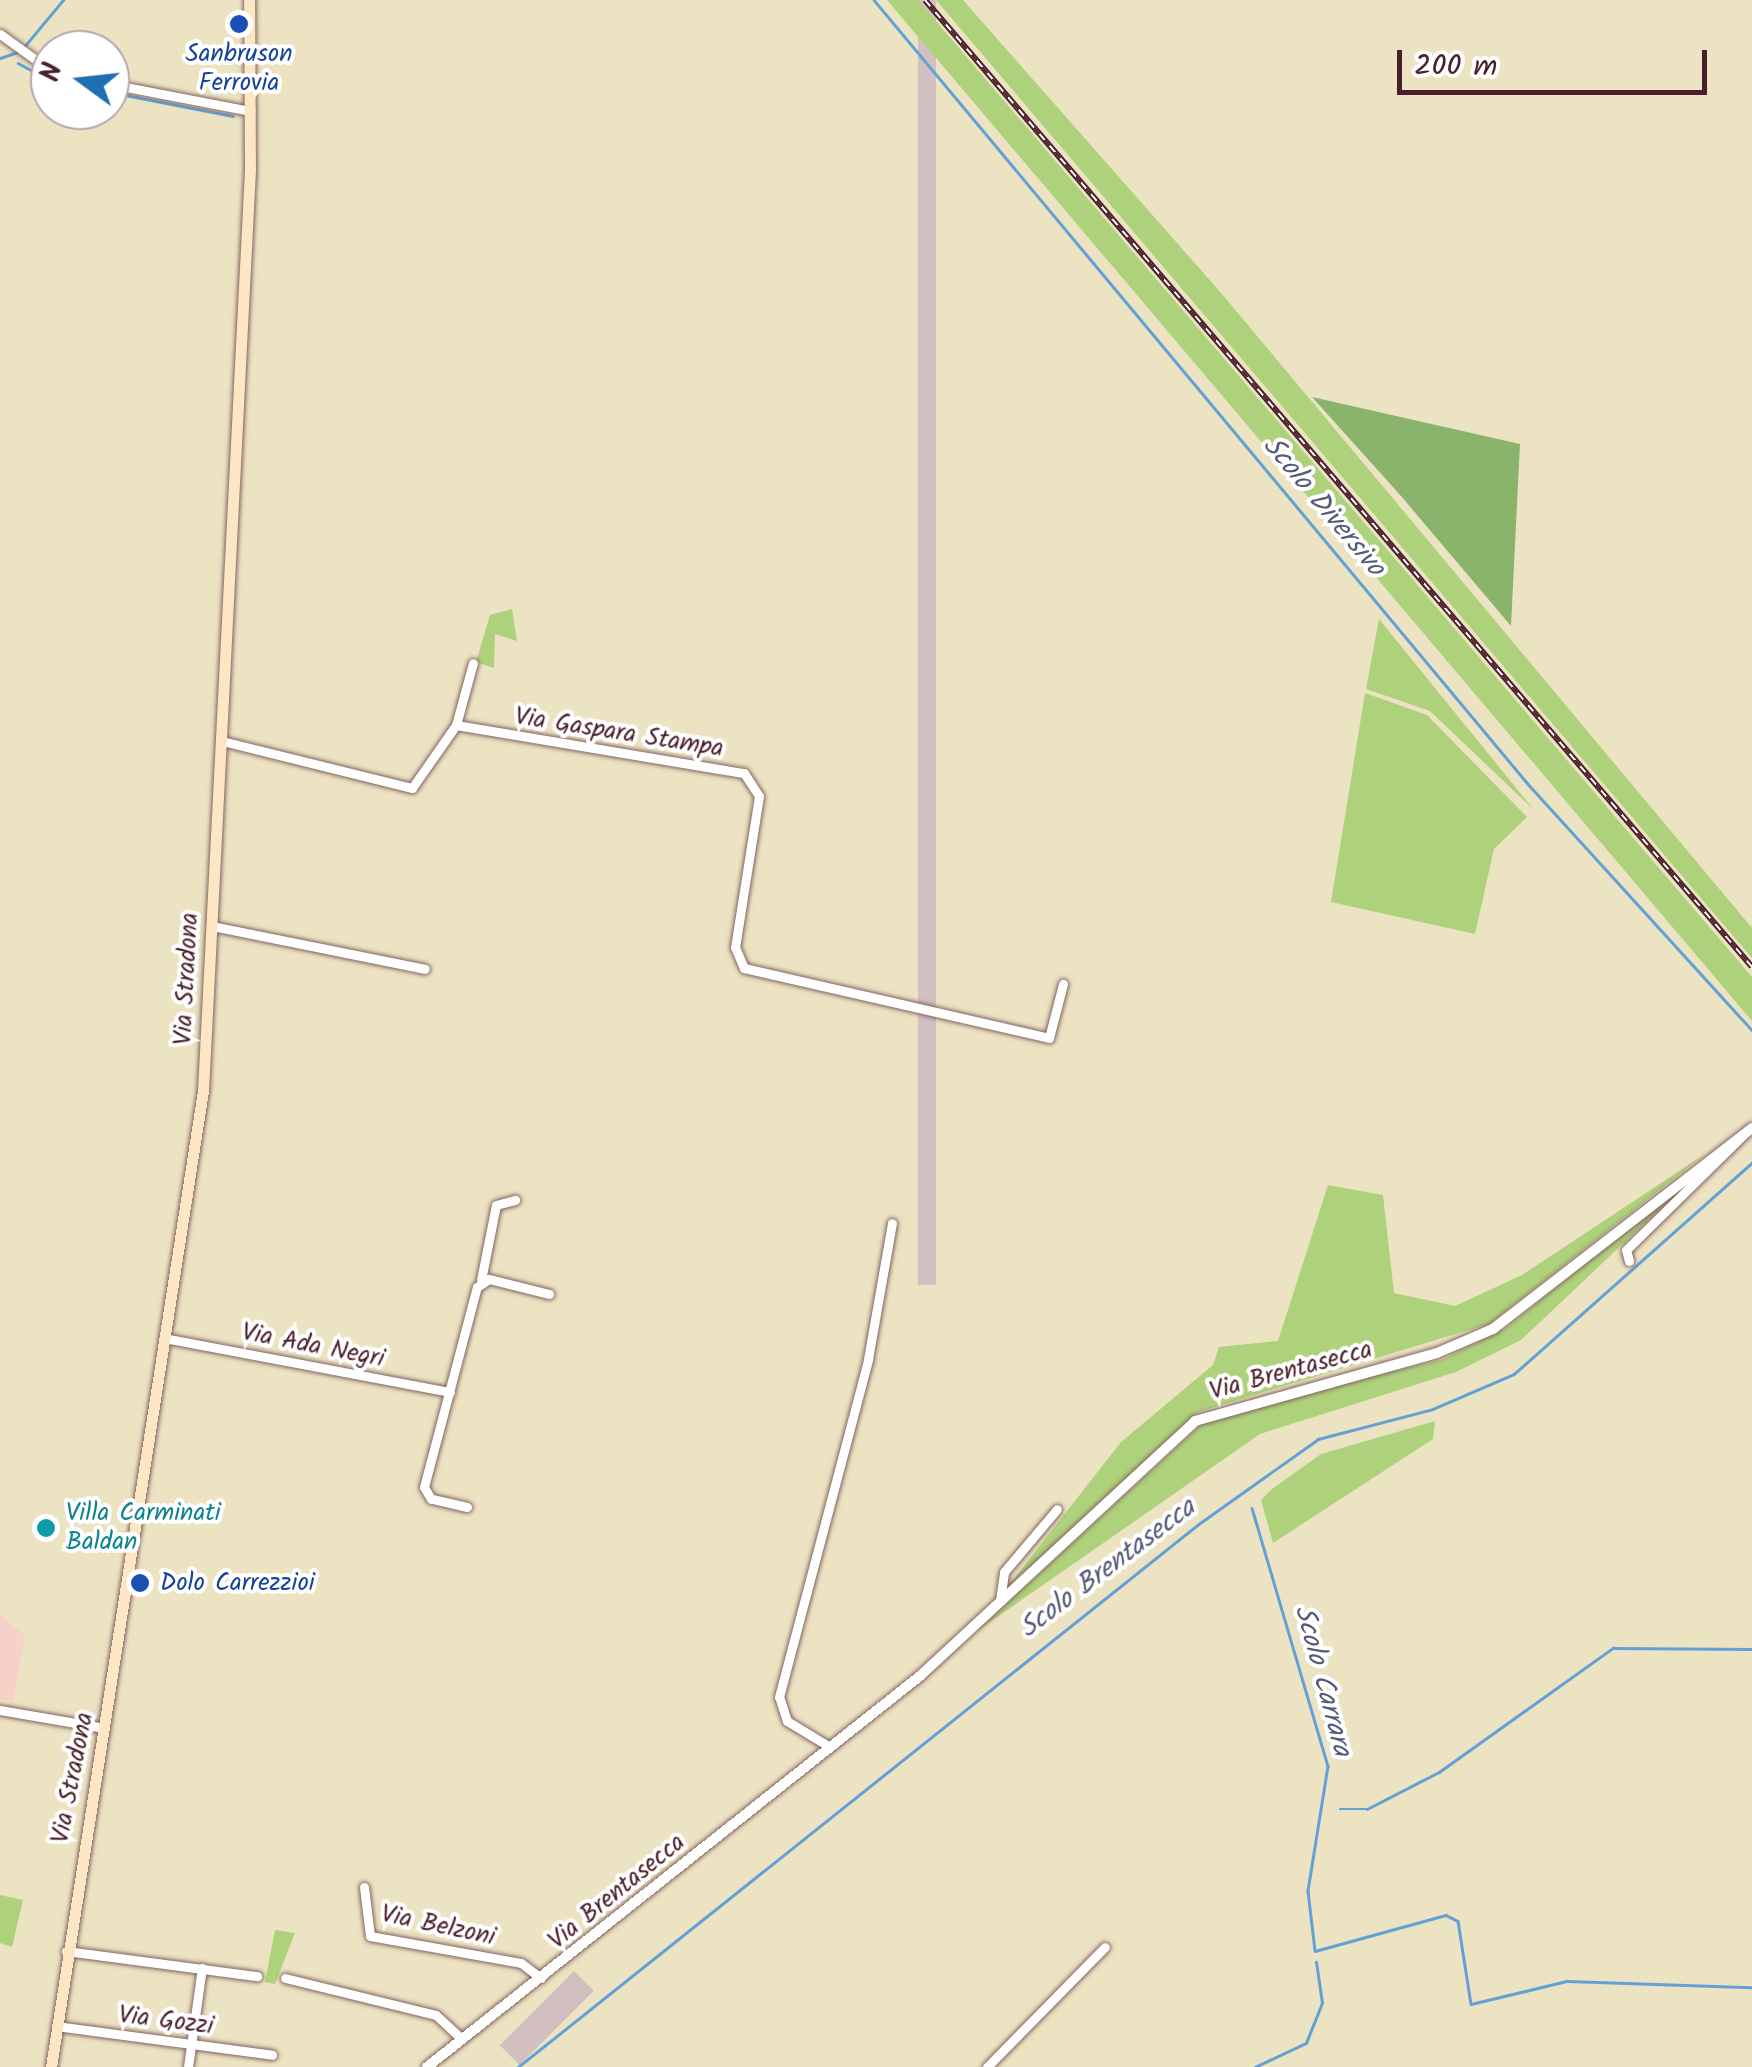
<!DOCTYPE html>
<style>
body{margin:0}
#map{position:relative;width:1752px;height:2067px;overflow:hidden;background:#ece3c3;font-family:Kalam,sans-serif}
div>[style]{position:absolute}
[style*='--x']{left:calc(var(--x)*1px);top:calc(var(--y)*1px);width:calc(var(--w)*1px);rotate:calc(var(--a)*1deg)}
.built>*{inset:0;background:#f7d1c8}
.industrial>*{inset:0;background:#d2bfc0;transform-origin:0 0}
.green>*{inset:0;background:#aed27b}
.forest>*{inset:0;background:#8ab46b}
.stream>*{height:2.5px;margin:-1.25px;padding:0 1.25px;transform-origin:1.25px;border-radius:1.25px;background:#63a1d5}
.roads{filter:drop-shadow(0 0 2px #836460) drop-shadow(0 0 2px #836460)}
.minor>*{height:9px;margin:-4.5px;padding:0 4.5px;transform-origin:4.5px;border-radius:4.5px;background:#fff}
.tertiary>*{height:10px;margin:-5px;padding:0 5px;transform-origin:5px;border-radius:5px;background:#fff}
.secondary>*{height:11px;margin:-5.5px;padding:0 5.5px;transform-origin:5.5px;border-radius:5.5px;background:#fce6c4}
.rail>*{height:6px;margin-top:-3px;transform-origin:0;background:repeating-linear-gradient(90deg,#fff 0 8px,#4a1f2b 0 16px);box-sizing:border-box;border-block:2px solid #4a1f2b}
.dots>*{width:28px;height:28px;translate:-50% -50%;box-sizing:border-box;border:5px solid #fff;border-radius:50%}
span{translate:-50% -50%;white-space:nowrap;text-align:center;line-height:1.15;-webkit-text-stroke:8px #fff;paint-order:stroke}
.transit-label{font-size:25px;color:#164399}
.left{translate:0 -50%;text-align:left}
.street-label{font-size:25px;color:#4a1f2b}
.culture-label{font-size:25px;color:#0d838f}
.water-label{font-size:28px;color:#555a77;font-style:italic}
.north{position:absolute;left:30px;top:30px;width:100px;height:100px;box-sizing:border-box;background:#fff;border:2px solid #b7a5aa;border-radius:50%;rotate:285deg;font-size:28px;font-weight:700;line-height:40px;text-align:center;color:#4a1f2b}
.north::after{content:'';display:block;margin:auto;width:35px;height:45px;background:#1f6fb2;clip-path:polygon(50% 0,100% 100%,50% 72%,0 100%)}
.scale{position:absolute;left:1397px;top:50px;width:310px;height:45px;box-sizing:border-box;border:5px solid #4a1f2b;border-top:0;padding-left:12px;font-size:30px;line-height:35px;white-space:nowrap;color:#4a1f2b;-webkit-text-stroke:8px #fff;paint-order:stroke}
</style>
<div id="map">
<div class="built">
<i style="clip-path:polygon(0 1615px,25px 1635px,13px 1701px,0 1699px)"></i>
</div>
<div class="industrial">
<i style="left:918px;top:0;width:18px;height:1285px"></i>
<i style="left:574px;top:1971px;width:28px;height:105px;rotate:45deg"></i>
</div>
<div class="green">
<i style="clip-path:polygon(887px 0,918px 0,1752px 977px,1752px 1021px)"></i>
<i style="clip-path:polygon(936px 0,963px 0,1222px 294px,1752px 928px,1752px 958px)"></i>
<i style="clip-path:polygon(512px 609px,517px 641px,495px 634px,494px 668px,476px 662px,490px 615px)"></i>
<i style="clip-path:polygon(1379px 619px,1534px 810px,1430px 711px,1366px 689px)"></i>
<i style="clip-path:polygon(1365px 693px,1427px 715px,1527px 817px,1494px 849px,1475px 934px,1331px 902px)"></i>
<i style="clip-path:polygon(1705px 1154px,1489px 1324px,1198px 1412px,1006px 1589px,1121px 1442px,1213px 1365px,1219px 1347px,1278px 1341px,1328px 1185px,1383px 1195px,1394px 1293px,1455px 1306px,1522px 1275px)"></i>
<i style="clip-path:polygon(1702px 1169px,1521px 1340px,1456px 1372px,1260px 1434px,977px 1631px,1213px 1414px,1441px 1360px,1505px 1329px)"></i>
<i style="clip-path:polygon(1435px 1421px,1433px 1439px,1273px 1543px,1261px 1500px,1272px 1489px,1321px 1454px)"></i>
<i style="clip-path:polygon(0 1895px,23px 1900px,12px 1947px,0 1943px)"></i>
<i style="clip-path:polygon(275px 1930px,295px 1933px,275px 1984px,265px 1982px)"></i>
</div>
<div class="forest">
<i style="clip-path:polygon(1312px 397px,1520px 444px,1511px 626px,1401px 496px)"></i>
</div>
<div class="stream">
<i style="--x:874;--y:0;--w:1022;--a:50.16"></i>
<i style="--x:1529;--y:785;--w:331;--a:47.7"></i>
<i style="--x:24;--y:47;--w:61;--a:-50.3"></i>
<i style="--x:0;--y:58;--w:18;--a:-19"></i>
<i style="--x:18;--y:63;--w:36;--a:28"></i>
<i style="--x:110;--y:92;--w:125;--a:11"></i>
<i style="--x:1252;--y:1508;--w:269;--a:73.6"></i>
<i style="--x:1328;--y:1766;--w:127;--a:99.1"></i>
<i style="--x:1308;--y:1891;--w:60;--a:83.3"></i>
<i style="--x:1315;--y:1951;--w:136;--a:-15.4"></i>
<i style="--x:1446;--y:1915;--w:13;--a:27"></i>
<i style="--x:1458;--y:1921;--w:84;--a:81.1"></i>
<i style="--x:1471;--y:2004;--w:99;--a:-13.5"></i>
<i style="--x:1567;--y:1981;--w:185;--a:1.9"></i>
<i style="--x:1340;--y:1809;--w:27;--a:0"></i>
<i style="--x:1367;--y:1809;--w:81;--a:-27.2"></i>
<i style="--x:1439;--y:1772;--w:214;--a:-35.5"></i>
<i style="--x:1613;--y:1648;--w:139;--a:0.4"></i>
<i style="--x:518;--y:2067;--w:872;--a:-38.58"></i>
<i style="--x:1200;--y:1523;--w:145;--a:-35.4"></i>
<i style="--x:1318;--y:1439;--w:119;--a:-14.6"></i>
<i style="--x:1433;--y:1409;--w:88;--a:-23.4"></i>
<i style="--x:1514;--y:1374;--w:318;--a:-41.6"></i>
<i style="--x:1255;--y:2067;--w:56;--a:-25.2"></i>
<i style="--x:1306;--y:2043;--w:43;--a:-68.2"></i>
<i style="--x:1322;--y:2003;--w:41;--a:-98.3"></i>
</div>
<div class="roads">
<div class="minor">
<i style="--x:0;--y:34;--w:62;--a:35.8"></i>
<i style="--x:110;--y:84;--w:143;--a:10.9"></i>
<i style="--x:456;--y:725;--w:64;--a:-74.7"></i>
<i style="--x:222;--y:741;--w:196;--a:13.9"></i>
<i style="--x:412;--y:788;--w:77;--a:-55.1"></i>
<i style="--x:456;--y:725;--w:292;--a:9.5"></i>
<i style="--x:744;--y:773;--w:27;--a:57"></i>
<i style="--x:759;--y:796;--w:153;--a:99"></i>
<i style="--x:735;--y:947;--w:23;--a:67"></i>
<i style="--x:744;--y:968;--w:313;--a:12.9"></i>
<i style="--x:1049;--y:1038;--w:56;--a:-75.5"></i>
<i style="--x:212;--y:926;--w:217;--a:11.4"></i>
<i style="--x:1629;--y:1261;--w:11;--a:-105"></i>
<i style="--x:1626;--y:1250;--w:164;--a:-44.5"></i>
<i style="--x:481;--y:1280;--w:76;--a:-78.7"></i>
<i style="--x:496;--y:1205;--w:20;--a:-15"></i>
<i style="--x:169;--y:1339;--w:286;--a:10.7"></i>
<i style="--x:467;--y:1507;--w:37;--a:-167"></i>
<i style="--x:431;--y:1499;--w:14;--a:-120"></i>
<i style="--x:424;--y:1487;--w:207;--a:-75.2"></i>
<i style="--x:477;--y:1287;--w:14;--a:-34"></i>
<i style="--x:489;--y:1279;--w:62;--a:14"></i>
<i style="--x:1000;--y:1601;--w:29;--a:-82"></i>
<i style="--x:1004;--y:1572;--w:82;--a:-49.9"></i>
<i style="--x:0;--y:1710;--w:106;--a:9.8"></i>
<i style="--x:830;--y:1747;--w:50;--a:-148.8"></i>
<i style="--x:787;--y:1721;--w:25;--a:-108"></i>
<i style="--x:779;--y:1697;--w:350;--a:-75.2"></i>
<i style="--x:868;--y:1359;--w:138;--a:-80"></i>
<i style="--x:364;--y:1887;--w:49;--a:83"></i>
<i style="--x:370;--y:1936;--w:153;--a:10.1"></i>
<i style="--x:521;--y:1963;--w:25;--a:37"></i>
<i style="--x:66;--y:1951;--w:193;--a:7.5"></i>
<i style="--x:285;--y:1978;--w:155;--a:13.8"></i>
<i style="--x:436;--y:2015;--w:35;--a:43"></i>
<i style="--x:56;--y:2026;--w:218;--a:7.6"></i>
<i style="--x:188;--y:2067;--w:100;--a:-82"></i>
<i style="--x:987;--y:2067;--w:168;--a:-45.5"></i>
</div>
<div class="tertiary">
<i style="--x:427;--y:2067;--w:629;--a:-38.42"></i>
<i style="--x:920;--y:1676;--w:375;--a:-42.8"></i>
<i style="--x:1195;--y:1421;--w:251;--a:-15.7"></i>
<i style="--x:1437;--y:1353;--w:61;--a:-23.2"></i>
<i style="--x:1493;--y:1329;--w:328;--a:-37.8"></i>
</div>
<div class="secondary">
<i style="--x:51;--y:2067;--w:988;--a:-81.15"></i>
<i style="--x:203;--y:1091;--w:922;--a:-87.08"></i>
<i style="--x:250;--y:170;--w:170;--a:-90.3"></i>
</div>
</div>
<div class="rail">
<i style="--x:925;--y:0;--w:1272;--a:49.46"></i>
</div>
<div class="dots">
<i style="left:239px;top:24px;background:#1a4fb4"></i>
<i style="left:46px;top:1528px;background:#0f9aa8"></i>
<i style="left:140px;top:1583px;background:#1a4fb4"></i>
</div>
<div class="transit-label">
<span style="left:239px;top:69px">Sanbruson<br>Ferrovia</span>
<span class="left" style="left:160px;top:1583px">Dolo Carrezzioi</span>
</div>
<div class="street-label">
<span style="left:619px;top:733px;rotate:9deg">Via Gaspara Stampa</span>
<span style="left:187px;top:979px;rotate:-87deg">Via Stradona</span>
<span style="left:313px;top:1346px;rotate:11deg">Via Ada Negri</span>
<span style="left:1291px;top:1371px;rotate:-15deg">Via Brentasecca</span>
<span style="left:73px;top:1778px;rotate:-79deg">Via Stradona</span>
<span style="left:617px;top:1892px;rotate:-39deg">Via Brentasecca</span>
<span style="left:438px;top:1926px;rotate:12deg">Via Belzoni</span>
<span style="left:166px;top:2021px;rotate:7deg">Via Gozzi</span>
</div>
<div class="culture-label">
<span class="left" style="left:66px;top:1528px">Villa Carminati<br>Baldan</span>
</div>
<div class="water-label">
<span style="left:1323px;top:507px;rotate:50deg">Scolo Diversivo</span>
<span style="left:1108px;top:1569px;rotate:-37deg">Scolo Brentasecca</span>
<span style="left:1322px;top:1681px;rotate:75deg">Scolo Carrara</span>
</div>
<div class="north">N</div>
<div class="scale">200 m</div>
</div>
